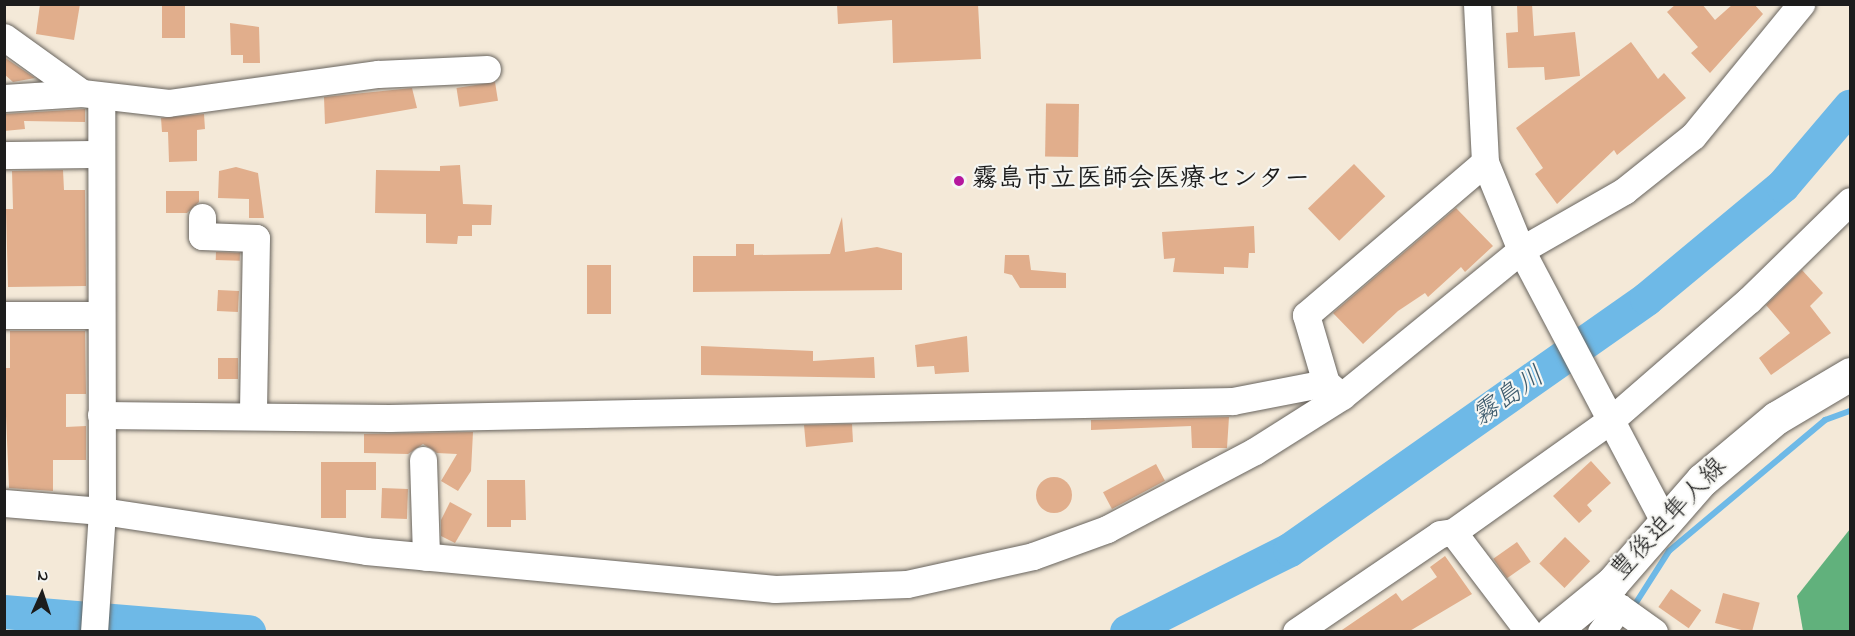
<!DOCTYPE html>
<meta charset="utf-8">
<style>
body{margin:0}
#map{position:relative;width:1855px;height:636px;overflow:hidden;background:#f4e9d8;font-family:"Indie Flower","Klee One",sans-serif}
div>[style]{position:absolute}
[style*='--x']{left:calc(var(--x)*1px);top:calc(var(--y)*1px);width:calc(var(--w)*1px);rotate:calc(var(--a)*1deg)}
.forest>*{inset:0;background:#61b17c}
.stream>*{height:6px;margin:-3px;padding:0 3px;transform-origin:3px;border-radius:3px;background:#6eb9e7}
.river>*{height:34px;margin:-17px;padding:0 17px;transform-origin:17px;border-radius:17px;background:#6eb9e7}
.building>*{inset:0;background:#e1ae8c;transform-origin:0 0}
.round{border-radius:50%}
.roads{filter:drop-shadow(0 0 2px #68645e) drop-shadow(0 0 2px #68645e)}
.minor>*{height:27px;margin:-13.5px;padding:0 13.5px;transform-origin:13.5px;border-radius:13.5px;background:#fff}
.major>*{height:33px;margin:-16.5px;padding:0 16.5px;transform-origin:16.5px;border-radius:16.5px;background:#fff}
.dots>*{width:16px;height:16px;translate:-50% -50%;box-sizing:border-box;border:3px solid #f6f6f2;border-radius:50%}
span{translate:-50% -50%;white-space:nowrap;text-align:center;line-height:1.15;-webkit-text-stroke:4.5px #f6f6f2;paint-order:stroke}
.poi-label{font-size:26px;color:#1c1c1c;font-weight:700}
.left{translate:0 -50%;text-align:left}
.street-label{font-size:26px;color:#1c1c1c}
.water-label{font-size:27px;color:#3d5b6d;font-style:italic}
.frame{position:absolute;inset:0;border:6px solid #1c1c1c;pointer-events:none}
.north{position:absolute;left:12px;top:564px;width:60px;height:60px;-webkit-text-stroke:4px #f6f6f2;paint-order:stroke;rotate:3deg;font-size:16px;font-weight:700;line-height:24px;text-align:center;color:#1c1c1c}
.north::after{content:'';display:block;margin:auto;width:21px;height:27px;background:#1c1c1c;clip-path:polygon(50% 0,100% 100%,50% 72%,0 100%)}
</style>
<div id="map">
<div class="forest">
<i style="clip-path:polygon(1850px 529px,1850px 631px,1803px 631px,1797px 596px)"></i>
</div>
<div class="stream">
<i style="--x:1632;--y:609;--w:69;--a:-57.5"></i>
<i style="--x:1669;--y:551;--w:204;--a:-40"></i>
<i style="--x:1825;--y:420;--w:27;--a:-20"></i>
</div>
<div class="river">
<i style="--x:4;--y:612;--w:246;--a:4.7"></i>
<i style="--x:1127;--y:632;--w:182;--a:-26.7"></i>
<i style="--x:1290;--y:550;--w:436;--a:-35.1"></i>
<i style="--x:1647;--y:299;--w:177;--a:-39.7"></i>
<i style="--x:1783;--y:186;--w:104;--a:-49.7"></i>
</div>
<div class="building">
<i style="clip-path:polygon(40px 4px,80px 4px,74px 40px,36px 34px)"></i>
<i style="left:162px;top:4px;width:23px;height:34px"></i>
<i style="clip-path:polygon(837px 4px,978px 4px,981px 59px,893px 63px,892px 20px,838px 24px)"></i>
<i style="clip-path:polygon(1517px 4px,1532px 4px,1534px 36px,1575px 32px,1580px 76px,1545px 80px,1544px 67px,1508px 68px,1506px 33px,1518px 32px)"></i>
<i style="clip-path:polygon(1676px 4px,1702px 4px,1715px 20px,1733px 4px,1754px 4px,1763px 14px,1710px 73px,1691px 53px,1698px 47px,1667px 12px)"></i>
<i style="clip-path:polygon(230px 23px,259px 27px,260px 63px,243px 63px,243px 55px,231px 55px)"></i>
<i style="clip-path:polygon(1631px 42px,1658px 79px,1664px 73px,1686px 98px,1617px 155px,1614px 150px,1557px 204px,1535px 174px,1543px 168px,1516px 128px)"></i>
<i style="clip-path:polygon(4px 57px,35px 78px,13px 82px,4px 74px)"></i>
<i style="left:495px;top:82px;width:19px;height:39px;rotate:81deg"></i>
<i style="clip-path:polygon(412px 88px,417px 108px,325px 124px,324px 97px)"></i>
<i style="left:1079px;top:104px;width:53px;height:33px;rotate:91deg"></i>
<i style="clip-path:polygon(85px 109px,85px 122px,24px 121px,25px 129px,4px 131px,4px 114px)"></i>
<i style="clip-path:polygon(204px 114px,205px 129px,197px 130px,197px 161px,169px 162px,168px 132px,162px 132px,161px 118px)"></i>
<i style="left:1354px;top:164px;width:45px;height:64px;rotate:46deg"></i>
<i style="clip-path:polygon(460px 165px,463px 204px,492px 205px,491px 225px,472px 225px,472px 236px,458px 236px,457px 244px,426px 243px,426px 214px,375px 213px,376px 170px,440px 171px,440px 166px)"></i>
<i style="clip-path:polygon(236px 167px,258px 173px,264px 218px,249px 218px,249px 199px,218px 198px,219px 171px)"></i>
<i style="clip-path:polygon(63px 170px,64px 190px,85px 190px,86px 286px,8px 287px,6px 209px,13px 209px,12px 171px)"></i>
<i style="clip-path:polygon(166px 191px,199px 191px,199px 202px,187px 213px,166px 213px)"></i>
<i style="clip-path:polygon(1456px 208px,1493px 246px,1465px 272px,1461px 267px,1428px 297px,1425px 293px,1398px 311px,1363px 344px,1333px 313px)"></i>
<i style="clip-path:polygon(842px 217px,845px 252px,877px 247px,902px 253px,902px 290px,693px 292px,693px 256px,736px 256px,736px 244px,754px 244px,754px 255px,830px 254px)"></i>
<i style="clip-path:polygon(1254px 226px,1255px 253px,1249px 253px,1248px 268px,1224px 267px,1224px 274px,1173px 272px,1175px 258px,1164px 259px,1162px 232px)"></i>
<i style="left:216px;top:252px;width:24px;height:8px;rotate:2deg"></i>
<i style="clip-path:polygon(1005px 255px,1029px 255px,1031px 270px,1066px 273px,1066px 288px,1020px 288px,1012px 275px,1004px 273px)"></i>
<i style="left:587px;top:265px;width:24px;height:49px"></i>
<i style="clip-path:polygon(1802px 270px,1823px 293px,1810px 306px,1831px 333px,1771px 375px,1759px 358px,1790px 333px,1766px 305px)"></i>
<i style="left:218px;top:290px;width:21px;height:21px;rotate:3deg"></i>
<i style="clip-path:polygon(10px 331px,85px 331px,86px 394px,66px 394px,66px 427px,86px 426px,86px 460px,53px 460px,53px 491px,9px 488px,4px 368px,10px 368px)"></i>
<i style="clip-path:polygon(967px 336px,969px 372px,935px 374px,934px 366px,917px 367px,915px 345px)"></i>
<i style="clip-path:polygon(701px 346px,813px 351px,813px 361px,874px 357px,875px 378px,701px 375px)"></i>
<i style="left:218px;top:358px;width:20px;height:21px"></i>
<i style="clip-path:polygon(1229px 417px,1227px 448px,1192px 448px,1191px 426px,1091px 430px,1091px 420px)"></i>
<i style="clip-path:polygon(852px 424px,853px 442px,806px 447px,804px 425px)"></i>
<i style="clip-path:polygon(473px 432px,471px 471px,458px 491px,441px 481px,457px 454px,437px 453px,423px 444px,408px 454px,364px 453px,364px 434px)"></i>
<i style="clip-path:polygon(1591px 461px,1611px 483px,1587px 505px,1592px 511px,1579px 523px,1553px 496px)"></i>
<i style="clip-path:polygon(321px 462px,376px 462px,376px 490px,346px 490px,346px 518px,321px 518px)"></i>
<i style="left:1156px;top:464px;width:19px;height:60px;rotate:62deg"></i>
<i class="round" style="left:1036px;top:477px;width:36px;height:36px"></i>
<i style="clip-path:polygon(487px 480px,525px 480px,526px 520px,511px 520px,511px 527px,487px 527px)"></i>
<i style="left:382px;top:488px;width:26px;height:30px;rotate:2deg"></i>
<i style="clip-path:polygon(450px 502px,472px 514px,455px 543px,441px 536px,441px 520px)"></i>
<i style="left:1565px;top:537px;width:35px;height:37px;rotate:44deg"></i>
<i style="left:1517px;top:542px;width:24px;height:29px;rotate:55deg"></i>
<i style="clip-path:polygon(1445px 556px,1472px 594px,1408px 632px,1339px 632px,1396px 593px,1402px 601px,1437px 577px,1430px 567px)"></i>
<i style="left:1671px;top:589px;width:37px;height:22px;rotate:35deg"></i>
<i style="left:1723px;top:593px;width:38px;height:31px;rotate:15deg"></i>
</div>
<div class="roads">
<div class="minor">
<i style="--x:1477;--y:4;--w:158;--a:87.1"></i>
<i style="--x:1485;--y:162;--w:95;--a:67.8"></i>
<i style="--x:1521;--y:250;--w:306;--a:62.2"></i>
<i style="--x:4;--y:37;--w:96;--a:35.7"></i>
<i style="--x:82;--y:93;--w:87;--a:6.6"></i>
<i style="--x:168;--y:103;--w:212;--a:-7.9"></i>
<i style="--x:378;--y:74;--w:109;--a:-2.6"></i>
<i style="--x:4;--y:98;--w:78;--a:-3.7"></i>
<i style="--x:4;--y:155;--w:95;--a:-0.6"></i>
<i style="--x:202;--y:217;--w:19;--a:90"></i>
<i style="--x:202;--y:236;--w:54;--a:2.1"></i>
<i style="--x:256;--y:238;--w:175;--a:91"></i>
<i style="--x:4;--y:315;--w:95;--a:0"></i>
<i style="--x:1338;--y:393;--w:16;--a:-140"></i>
<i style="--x:1326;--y:383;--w:71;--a:-106.4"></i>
<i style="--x:1306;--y:315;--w:235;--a:-40.5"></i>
<i style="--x:101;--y:415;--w:288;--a:0.6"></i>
<i style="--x:389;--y:418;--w:844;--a:-1.15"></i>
<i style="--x:1233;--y:401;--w:95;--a:-11"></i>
<i style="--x:423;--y:460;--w:97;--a:88.2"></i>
<i style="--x:4;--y:503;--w:98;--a:4.7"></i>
<i style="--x:102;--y:511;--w:267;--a:8.6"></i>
<i style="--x:366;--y:551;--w:411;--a:5.3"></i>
<i style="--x:775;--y:589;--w:132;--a:-2.2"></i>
<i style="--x:907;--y:584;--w:129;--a:-12.5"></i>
<i style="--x:1033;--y:556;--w:79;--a:-20"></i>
<i style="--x:1107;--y:529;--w:167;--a:-27.8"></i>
<i style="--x:1255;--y:451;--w:103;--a:-32.3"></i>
<i style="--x:1342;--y:396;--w:231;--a:-39.2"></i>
<i style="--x:1521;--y:250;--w:119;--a:-29.8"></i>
<i style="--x:1624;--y:191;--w:88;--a:-38.6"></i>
<i style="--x:1693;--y:136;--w:171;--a:-50.7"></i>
<i style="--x:1453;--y:532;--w:126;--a:52.8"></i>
<i style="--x:94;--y:632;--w:121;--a:-86.2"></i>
<i style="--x:102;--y:511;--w:413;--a:-90.1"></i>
<i style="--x:1296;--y:632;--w:174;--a:-34.2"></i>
<i style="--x:1440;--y:534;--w:13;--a:-9"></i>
<i style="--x:1453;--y:532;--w:195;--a:-35.4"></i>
<i style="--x:1612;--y:419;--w:181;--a:-41"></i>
<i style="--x:1749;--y:300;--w:141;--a:-44.4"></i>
<i style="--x:1601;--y:632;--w:31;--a:-54"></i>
<i style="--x:1619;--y:607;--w:43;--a:35.5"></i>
</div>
<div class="major">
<i style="--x:1552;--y:632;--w:77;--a:-39.2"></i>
<i style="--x:1612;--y:583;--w:137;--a:-48.9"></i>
<i style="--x:1702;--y:480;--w:97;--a:-40"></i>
<i style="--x:1776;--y:418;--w:86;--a:-30.7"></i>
</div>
</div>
<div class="dots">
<i style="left:959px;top:181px;background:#b5179e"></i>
</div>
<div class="poi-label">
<span class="left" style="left:972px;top:181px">霧島市立医師会医療センター</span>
</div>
<div class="street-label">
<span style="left:1670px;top:520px;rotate:-47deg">豊後迫隼人線</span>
</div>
<div class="water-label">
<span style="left:1509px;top:397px;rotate:-35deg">霧島川</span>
</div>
<div class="frame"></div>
<div class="north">N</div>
</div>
